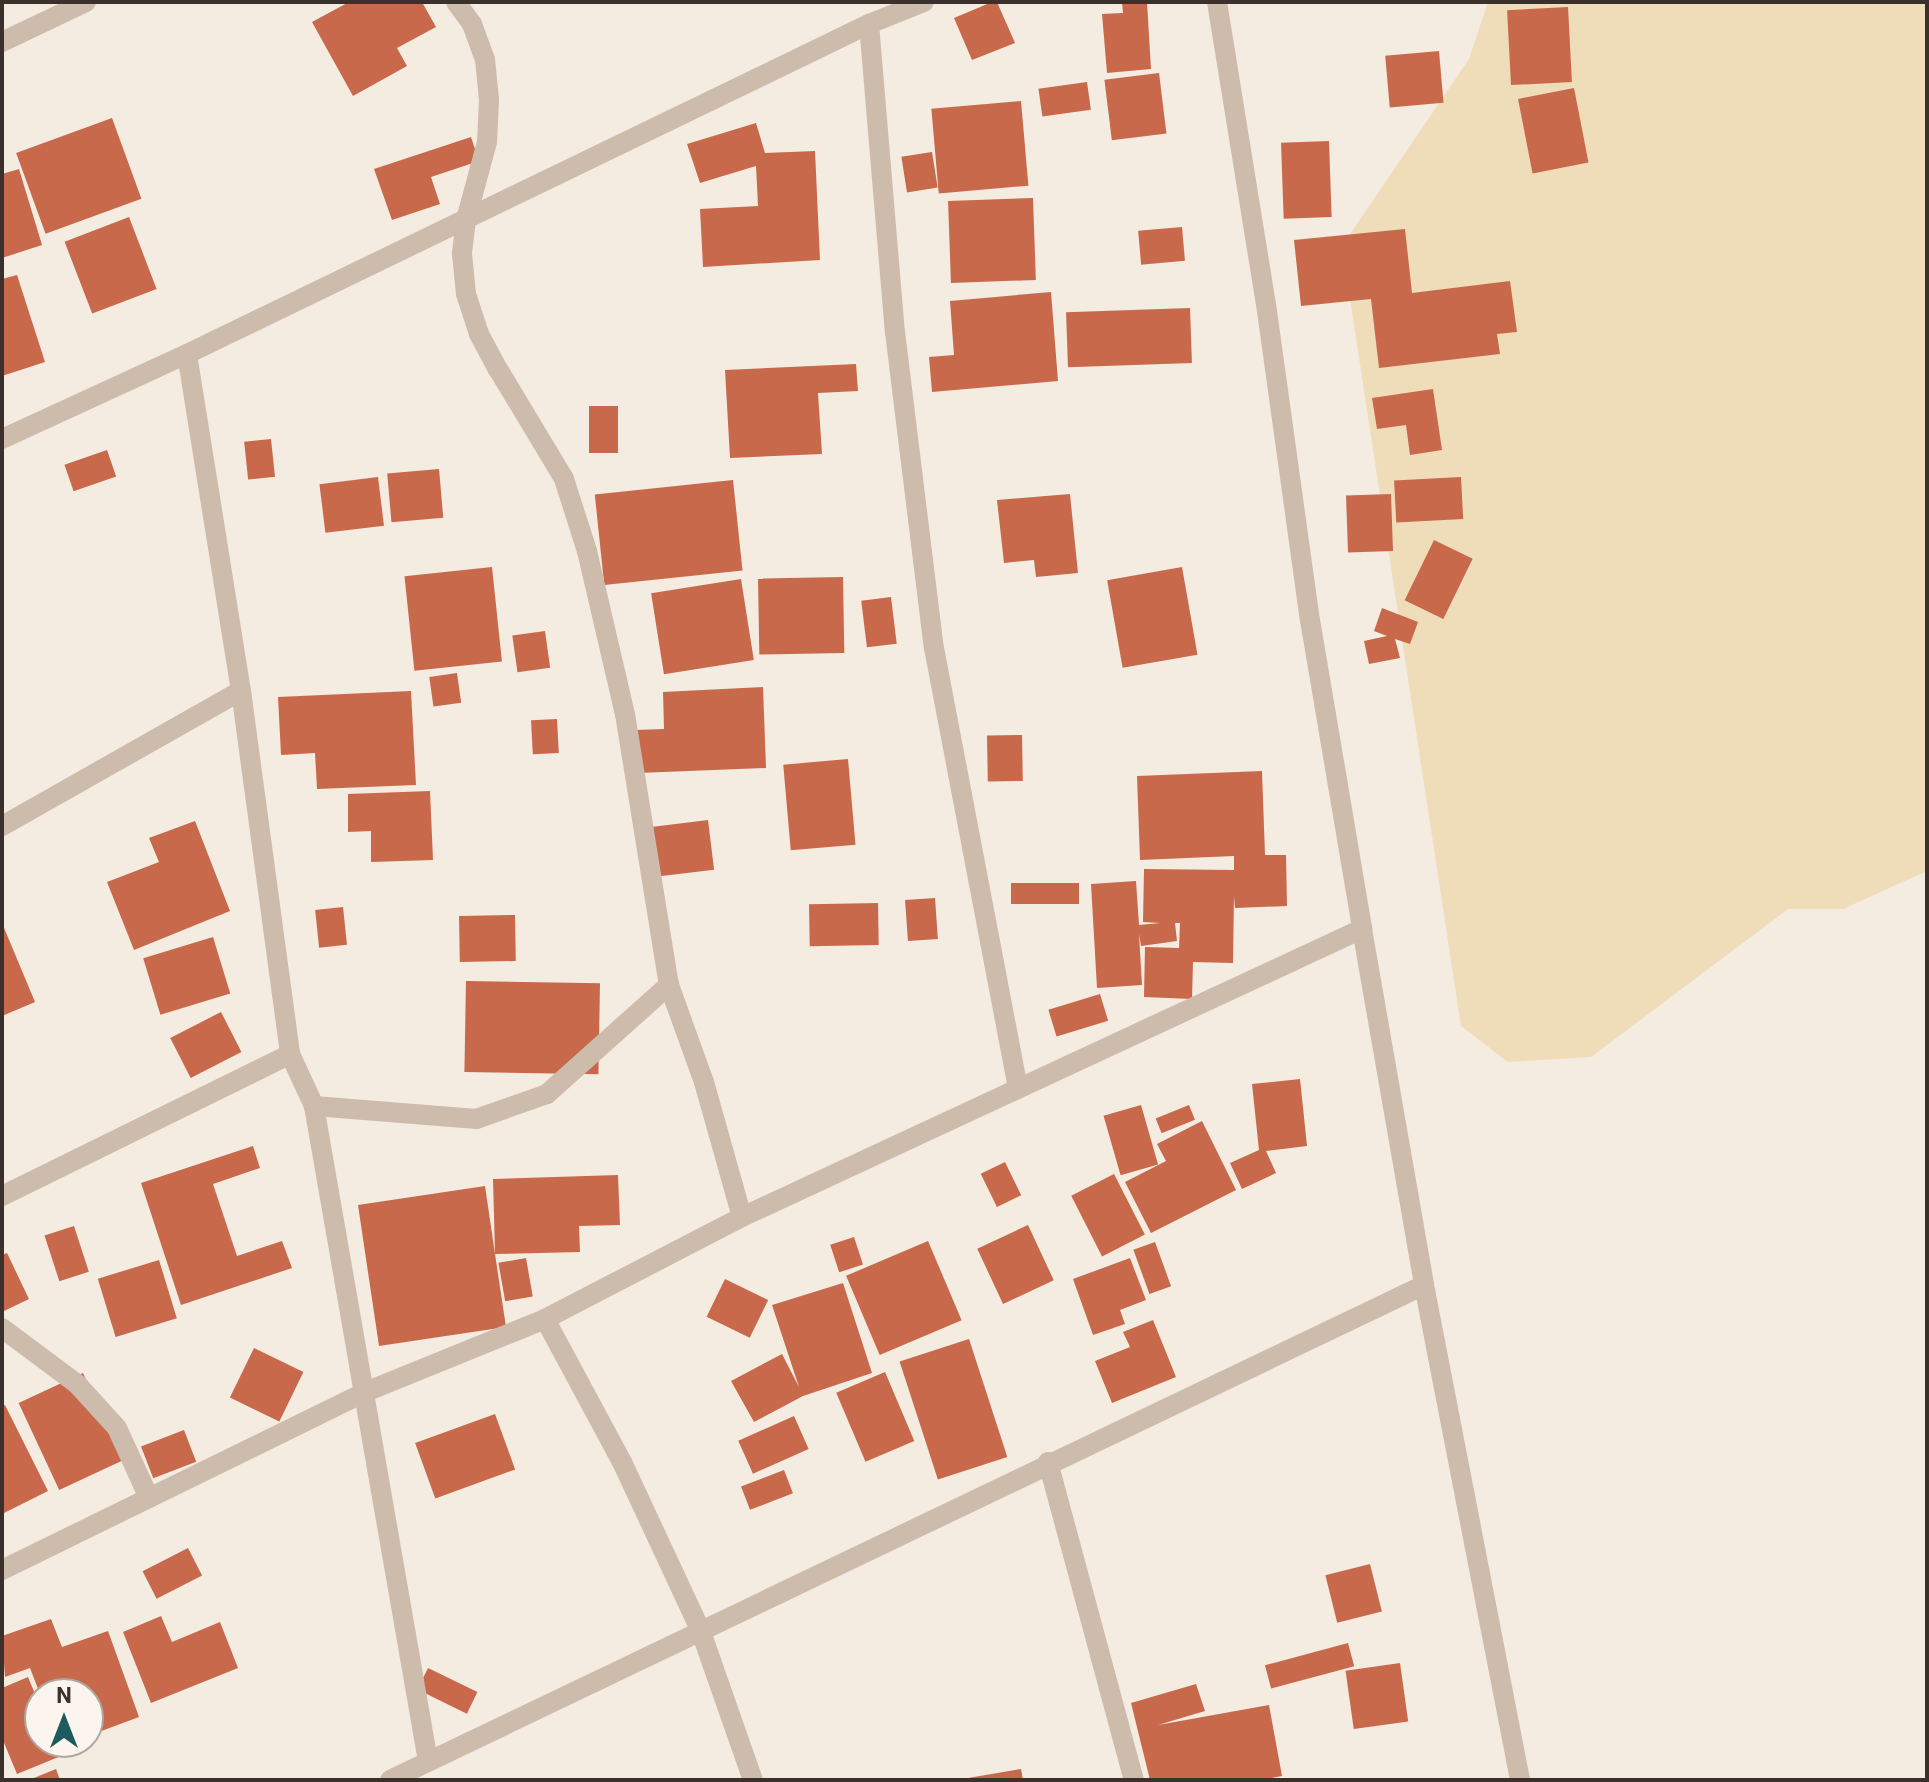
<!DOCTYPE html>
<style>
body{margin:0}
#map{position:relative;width:1929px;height:1782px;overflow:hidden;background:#f4ebe1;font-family:Roboto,sans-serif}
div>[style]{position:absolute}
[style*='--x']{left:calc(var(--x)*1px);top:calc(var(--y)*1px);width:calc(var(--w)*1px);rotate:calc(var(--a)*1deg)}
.sand>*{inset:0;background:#efdcb8}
.building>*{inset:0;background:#c8694b;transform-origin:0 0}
.minor>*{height:20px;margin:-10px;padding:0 10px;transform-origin:10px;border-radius:10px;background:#cdbbac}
span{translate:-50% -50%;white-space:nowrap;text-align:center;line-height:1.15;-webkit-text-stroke:8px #fbf5ee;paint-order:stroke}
.frame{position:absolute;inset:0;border:4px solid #3b302b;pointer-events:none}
.north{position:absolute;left:24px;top:1678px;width:80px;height:80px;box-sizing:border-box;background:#fbf5ee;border:2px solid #aea6a0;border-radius:50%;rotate:0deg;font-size:22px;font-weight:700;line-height:32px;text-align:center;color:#3b302b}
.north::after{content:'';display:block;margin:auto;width:28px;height:36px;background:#1f5a5e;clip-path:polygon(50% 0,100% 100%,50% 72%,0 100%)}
</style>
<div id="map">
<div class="sand">
<i style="clip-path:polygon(1488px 2px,1927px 2px,1927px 871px,1843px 909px,1788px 909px,1591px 1057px,1508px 1062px,1461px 1026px,1342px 246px,1469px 59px)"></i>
</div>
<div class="building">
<i style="clip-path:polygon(349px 2px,422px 2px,436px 27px,397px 48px,407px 66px,353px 96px,312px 22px)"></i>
<i style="clip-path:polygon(992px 2px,997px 2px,1015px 43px,972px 60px,954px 18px)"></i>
<i style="clip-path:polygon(1122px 2px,1147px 2px,1151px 69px,1107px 73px,1102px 14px,1123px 13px)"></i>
<i style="left:1568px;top:7px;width:75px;height:61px;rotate:87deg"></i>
<i style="left:1439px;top:51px;width:52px;height:54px;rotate:85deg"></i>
<i style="left:1159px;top:73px;width:61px;height:55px;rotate:83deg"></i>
<i style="left:1087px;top:82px;width:28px;height:49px;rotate:82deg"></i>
<i style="left:1574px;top:88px;width:76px;height:57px;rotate:79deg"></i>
<i style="left:1021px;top:101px;width:85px;height:90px;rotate:85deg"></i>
<i style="left:112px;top:118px;width:86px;height:102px;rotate:70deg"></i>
<i style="clip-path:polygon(756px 123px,765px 153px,815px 151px,820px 260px,703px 267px,700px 209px,758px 206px,756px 166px,700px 183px,687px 144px)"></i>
<i style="clip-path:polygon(471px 137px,479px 161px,431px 177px,440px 204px,392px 220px,374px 169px)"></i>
<i style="left:1329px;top:141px;width:76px;height:48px;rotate:88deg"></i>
<i style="left:932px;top:152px;width:36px;height:31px;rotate:81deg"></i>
<i style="clip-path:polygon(19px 169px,42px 245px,2px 258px,2px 174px)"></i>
<i style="left:1033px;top:198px;width:82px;height:85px;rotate:88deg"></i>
<i style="left:129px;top:217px;width:77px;height:69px;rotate:69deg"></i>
<i style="left:1182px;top:227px;width:34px;height:44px;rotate:85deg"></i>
<i style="clip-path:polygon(1405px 229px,1412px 293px,1510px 281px,1517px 332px,1497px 334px,1500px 354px,1379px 368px,1371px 299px,1301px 306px,1294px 240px)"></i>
<i style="clip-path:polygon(17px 275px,45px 362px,2px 376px,2px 279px)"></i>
<i style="clip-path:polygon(1051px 292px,1058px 381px,932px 392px,929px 357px,954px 355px,950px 301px)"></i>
<i style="left:1190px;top:308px;width:55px;height:124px;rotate:88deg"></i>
<i style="clip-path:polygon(856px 364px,858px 391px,818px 393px,822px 454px,730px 458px,725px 370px)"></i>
<i style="clip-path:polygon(1433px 389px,1442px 450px,1410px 455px,1406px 425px,1377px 429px,1372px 398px)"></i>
<i style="left:589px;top:406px;width:29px;height:47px"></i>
<i style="left:271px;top:439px;width:38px;height:27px;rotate:84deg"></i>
<i style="left:107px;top:450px;width:28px;height:45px;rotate:71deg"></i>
<i style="left:439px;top:469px;width:49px;height:52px;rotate:85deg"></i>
<i style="left:378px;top:477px;width:49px;height:59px;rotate:83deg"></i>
<i style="left:1461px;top:477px;width:42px;height:67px;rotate:87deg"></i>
<i style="left:733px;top:480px;width:91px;height:139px;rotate:84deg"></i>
<i style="clip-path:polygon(1070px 494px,1078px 573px,1036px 577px,1034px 560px,1004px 563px,997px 500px)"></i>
<i style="left:1391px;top:494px;width:57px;height:45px;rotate:88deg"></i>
<i style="left:1434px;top:540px;width:43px;height:67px;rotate:26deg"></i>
<i style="left:492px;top:567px;width:95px;height:88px;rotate:84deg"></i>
<i style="left:1182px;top:567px;width:89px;height:76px;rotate:80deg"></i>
<i style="left:843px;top:577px;width:76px;height:85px;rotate:89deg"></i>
<i style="left:741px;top:579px;width:82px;height:91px;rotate:81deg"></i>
<i style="left:891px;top:597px;width:47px;height:30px;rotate:83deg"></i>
<i style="clip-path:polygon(1382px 608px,1418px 622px,1410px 644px,1395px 639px,1400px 658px,1369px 664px,1364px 641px,1387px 636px,1374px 631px)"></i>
<i style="left:545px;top:631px;width:37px;height:33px;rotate:82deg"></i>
<i style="left:457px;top:673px;width:30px;height:28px;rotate:82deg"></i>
<i style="clip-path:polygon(763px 687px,766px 768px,638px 773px,636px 730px,664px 729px,663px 692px)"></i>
<i style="clip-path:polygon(411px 691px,416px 785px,317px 789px,315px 753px,281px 755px,278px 697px)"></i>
<i style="left:557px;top:719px;width:34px;height:26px;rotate:87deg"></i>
<i style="left:1022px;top:735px;width:46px;height:35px;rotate:89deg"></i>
<i style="left:848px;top:759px;width:86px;height:65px;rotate:85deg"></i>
<i style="clip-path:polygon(1262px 771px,1265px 855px,1286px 855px,1287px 906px,1235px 908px,1234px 896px,1233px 963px,1193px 962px,1192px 999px,1144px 997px,1145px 947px,1179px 948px,1180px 923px,1175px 923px,1177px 941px,1141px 946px,1139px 934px,1142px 985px,1097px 988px,1091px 884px,1136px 881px,1139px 925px,1160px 923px,1143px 922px,1144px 869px,1234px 870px,1234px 856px,1140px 860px,1137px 776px)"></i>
<i style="clip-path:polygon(430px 791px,433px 860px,371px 862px,371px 831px,348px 832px,348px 794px)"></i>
<i style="left:708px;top:820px;width:50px;height:57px;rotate:83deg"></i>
<i style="clip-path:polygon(195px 821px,230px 911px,134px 950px,107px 882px,159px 862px,149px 838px)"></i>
<i style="left:1079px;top:883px;width:21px;height:68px;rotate:90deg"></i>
<i style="left:935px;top:898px;width:41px;height:30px;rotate:86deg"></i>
<i style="left:878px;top:903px;width:42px;height:69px;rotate:89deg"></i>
<i style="left:343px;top:907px;width:38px;height:28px;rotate:84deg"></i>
<i style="left:515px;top:915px;width:46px;height:56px;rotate:89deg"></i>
<i style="clip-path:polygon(2px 923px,35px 1002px,2px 1016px)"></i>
<i style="left:213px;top:937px;width:59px;height:73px;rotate:73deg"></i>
<i style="left:466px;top:981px;width:134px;height:91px;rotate:1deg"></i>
<i style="left:1100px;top:994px;width:28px;height:54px;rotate:73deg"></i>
<i style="left:221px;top:1012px;width:45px;height:57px;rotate:63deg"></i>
<i style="clip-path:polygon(1300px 1079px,1307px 1146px,1266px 1151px,1276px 1173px,1242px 1189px,1230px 1163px,1259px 1150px,1252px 1084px)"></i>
<i style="left:1141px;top:1105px;width:62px;height:39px;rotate:74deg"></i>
<i style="left:1189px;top:1105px;width:16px;height:36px;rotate:68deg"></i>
<i style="clip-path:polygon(1202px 1121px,1236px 1190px,1151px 1233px,1125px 1182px,1166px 1161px,1157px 1144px)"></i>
<i style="clip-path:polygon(253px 1146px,260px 1168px,213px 1184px,237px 1256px,282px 1241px,292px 1268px,181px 1305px,141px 1183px)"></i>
<i style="left:1005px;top:1162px;width:37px;height:27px;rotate:64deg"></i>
<i style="left:1114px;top:1174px;width:68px;height:48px;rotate:63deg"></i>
<i style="clip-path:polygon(618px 1175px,620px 1225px,579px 1226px,580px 1252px,495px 1254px,506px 1327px,379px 1346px,358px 1205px,485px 1186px,495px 1254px,493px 1179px)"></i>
<i style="left:1028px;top:1225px;width:61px;height:56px;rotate:65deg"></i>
<i style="left:74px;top:1226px;width:48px;height:31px;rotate:72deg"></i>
<i style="left:854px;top:1237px;width:29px;height:25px;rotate:72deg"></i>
<i style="left:928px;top:1241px;width:86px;height:89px;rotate:67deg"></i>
<i style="left:1155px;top:1242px;width:47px;height:23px;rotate:70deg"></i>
<i style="clip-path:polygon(7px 1253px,29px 1299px,2px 1312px,2px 1255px)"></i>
<i style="left:526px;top:1258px;width:39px;height:28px;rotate:80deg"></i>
<i style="clip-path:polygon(1130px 1258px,1146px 1300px,1120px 1310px,1125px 1324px,1093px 1335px,1073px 1279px)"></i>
<i style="left:159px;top:1260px;width:61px;height:64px;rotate:73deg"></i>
<i style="left:725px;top:1279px;width:48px;height:42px;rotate:26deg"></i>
<i style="clip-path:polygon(843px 1283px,872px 1373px,803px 1396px,754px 1422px,731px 1381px,782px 1354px,799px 1387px,772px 1305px)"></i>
<i style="clip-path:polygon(1153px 1320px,1176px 1377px,1112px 1403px,1095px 1361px,1130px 1347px,1123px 1332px)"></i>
<i style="left:969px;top:1339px;width:124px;height:73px;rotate:72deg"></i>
<i style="left:254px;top:1348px;width:55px;height:55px;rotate:26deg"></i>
<i style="left:885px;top:1372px;width:75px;height:53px;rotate:67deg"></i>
<i style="left:83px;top:1373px;width:96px;height:71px;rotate:65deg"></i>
<i style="clip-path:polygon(5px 1405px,48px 1491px,2px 1514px,2px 1406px)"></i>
<i style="left:495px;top:1414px;width:59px;height:85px;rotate:70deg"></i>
<i style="left:794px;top:1416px;width:36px;height:61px;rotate:66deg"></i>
<i style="left:184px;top:1430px;width:34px;height:46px;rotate:69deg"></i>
<i style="left:784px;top:1470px;width:25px;height:46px;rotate:69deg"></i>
<i style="left:188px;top:1548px;width:31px;height:51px;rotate:63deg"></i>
<i style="left:1370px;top:1564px;width:49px;height:46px;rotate:76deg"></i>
<i style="clip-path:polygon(161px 1616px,172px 1642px,220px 1622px,238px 1668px,151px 1703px,123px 1632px)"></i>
<i style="clip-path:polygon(51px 1619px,62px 1647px,108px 1631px,139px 1717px,88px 1736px,88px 1694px,40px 1694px,30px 1668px,5px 1677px,2px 1636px)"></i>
<i style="left:1348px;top:1643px;width:24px;height:86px;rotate:75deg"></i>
<i style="left:1400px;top:1663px;width:59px;height:55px;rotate:82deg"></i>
<i style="left:428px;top:1668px;width:55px;height:24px;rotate:26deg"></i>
<i style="clip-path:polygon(28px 1677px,40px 1706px,40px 1742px,55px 1742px,61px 1756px,17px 1774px,2px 1738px,2px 1688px)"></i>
<i style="clip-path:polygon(1196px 1684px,1205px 1711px,1158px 1725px,1269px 1705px,1282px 1776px,1260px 1780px,1150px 1780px,1131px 1703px)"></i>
<i style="clip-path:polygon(56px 1769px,60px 1780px,29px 1780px)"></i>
<i style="clip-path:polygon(1021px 1769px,1023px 1780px,968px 1780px,968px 1778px)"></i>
</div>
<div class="minor">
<i style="--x:456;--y:2;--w:27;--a:54"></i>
<i style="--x:472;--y:24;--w:37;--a:70"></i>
<i style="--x:485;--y:59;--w:41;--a:84.4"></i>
<i style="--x:489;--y:100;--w:42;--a:92.7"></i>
<i style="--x:487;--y:142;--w:81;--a:105.1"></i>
<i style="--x:466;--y:220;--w:34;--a:97"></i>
<i style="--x:462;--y:254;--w:40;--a:84.3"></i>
<i style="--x:466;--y:294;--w:42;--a:72"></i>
<i style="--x:479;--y:334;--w:40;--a:62"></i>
<i style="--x:498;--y:369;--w:128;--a:59"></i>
<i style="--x:564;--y:479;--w:76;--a:72.3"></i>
<i style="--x:587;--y:551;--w:167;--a:76.9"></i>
<i style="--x:625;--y:714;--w:275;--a:80.8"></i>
<i style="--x:669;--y:985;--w:103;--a:70.2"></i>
<i style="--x:704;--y:1082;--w:140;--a:74.3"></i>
<i style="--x:1217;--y:2;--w:306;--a:80.8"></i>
<i style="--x:1266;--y:304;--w:319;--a:82.1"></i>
<i style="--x:1310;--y:620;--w:313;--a:80.4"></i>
<i style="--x:1362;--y:929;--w:361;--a:80.1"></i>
<i style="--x:1424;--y:1285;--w:504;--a:79.02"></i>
<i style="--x:869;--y:24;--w:309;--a:85.2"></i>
<i style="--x:895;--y:332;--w:318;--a:83"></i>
<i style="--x:934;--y:648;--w:448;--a:79.2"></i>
<i style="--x:2;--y:42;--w:93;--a:-25.5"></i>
<i style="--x:187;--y:354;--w:341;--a:80.9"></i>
<i style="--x:241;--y:691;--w:366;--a:82.3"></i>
<i style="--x:290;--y:1054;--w:57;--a:65.2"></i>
<i style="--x:314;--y:1106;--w:665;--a:80.13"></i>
<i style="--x:2;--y:439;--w:204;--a:-24.7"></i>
<i style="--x:187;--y:354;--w:758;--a:-25.82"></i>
<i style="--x:869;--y:24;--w:59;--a:-21.8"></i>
<i style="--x:2;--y:826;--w:274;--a:-29.5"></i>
<i style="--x:314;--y:1106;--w:163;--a:4.6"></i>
<i style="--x:476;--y:1119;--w:75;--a:-19.4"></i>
<i style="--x:547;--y:1094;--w:164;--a:-41.8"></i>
<i style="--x:2;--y:1196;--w:321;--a:-26.2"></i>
<i style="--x:545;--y:1319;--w:162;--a:61.7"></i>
<i style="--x:622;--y:1462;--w:184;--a:65"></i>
<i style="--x:700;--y:1629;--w:160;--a:70.7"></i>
<i style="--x:2;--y:1328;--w:94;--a:36.7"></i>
<i style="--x:77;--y:1384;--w:59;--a:47.7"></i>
<i style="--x:117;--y:1428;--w:77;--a:65.4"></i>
<i style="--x:1048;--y:1462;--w:329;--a:74.9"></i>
<i style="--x:2;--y:1570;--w:402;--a:-26.1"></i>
<i style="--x:363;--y:1393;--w:196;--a:-22.1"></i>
<i style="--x:545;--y:1319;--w:222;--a:-27.4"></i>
<i style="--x:742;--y:1217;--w:684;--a:-24.92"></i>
<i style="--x:390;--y:1780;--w:1146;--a:-25.58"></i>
</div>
<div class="frame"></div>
<div class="north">N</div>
</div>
